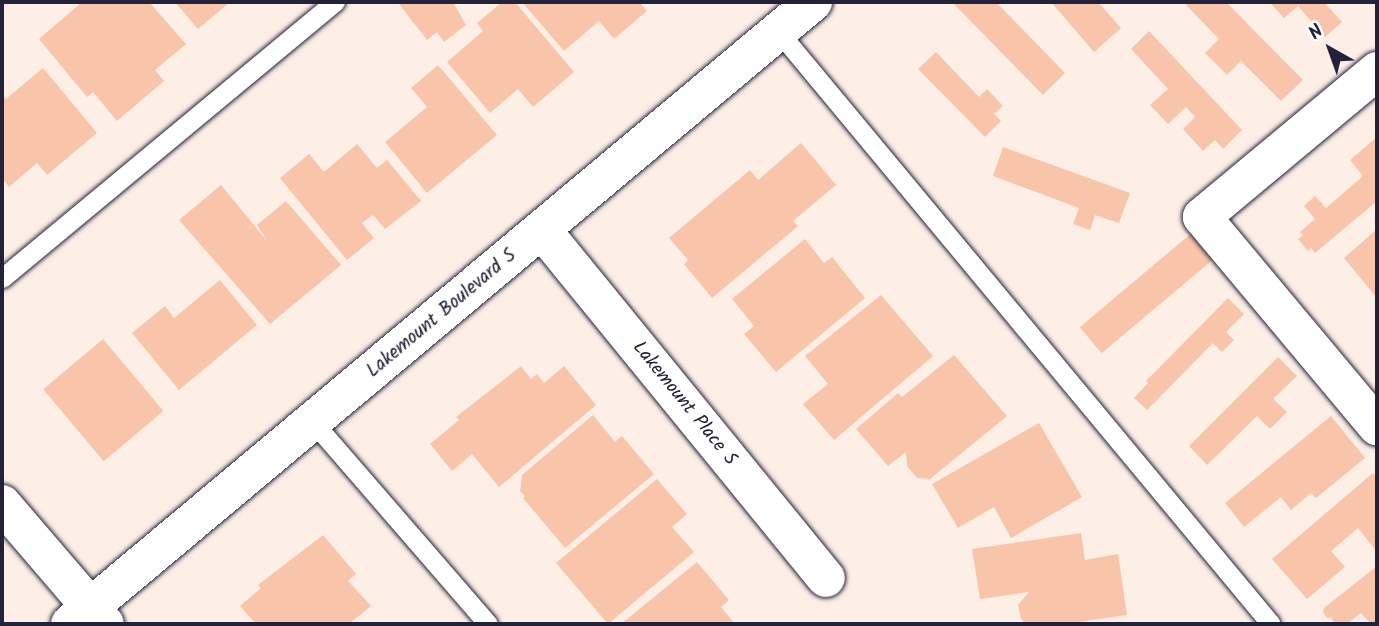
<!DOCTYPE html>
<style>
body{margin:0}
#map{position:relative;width:1379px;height:626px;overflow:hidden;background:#fdeee6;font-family:Kalam,sans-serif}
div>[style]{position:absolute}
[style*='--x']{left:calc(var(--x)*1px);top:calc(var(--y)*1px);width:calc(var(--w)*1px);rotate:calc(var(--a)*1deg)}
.building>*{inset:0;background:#f9c5aa;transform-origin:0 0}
.roads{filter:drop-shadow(0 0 2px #22223b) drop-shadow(0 0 2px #22223b)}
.service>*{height:19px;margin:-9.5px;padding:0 9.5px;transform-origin:9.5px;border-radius:9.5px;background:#fff}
.minor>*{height:38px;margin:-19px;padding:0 19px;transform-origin:19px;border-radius:19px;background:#fff}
span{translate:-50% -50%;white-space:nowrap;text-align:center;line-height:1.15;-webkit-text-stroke:6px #fff;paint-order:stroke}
.street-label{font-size:19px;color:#22223b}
.frame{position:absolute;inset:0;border:4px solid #22223b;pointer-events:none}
.north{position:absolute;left:1295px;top:14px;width:70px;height:70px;-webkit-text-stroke:5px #fff;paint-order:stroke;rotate:320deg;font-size:19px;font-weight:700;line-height:28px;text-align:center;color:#22223b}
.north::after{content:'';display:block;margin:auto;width:24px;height:32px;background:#22223b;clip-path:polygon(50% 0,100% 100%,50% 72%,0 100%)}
</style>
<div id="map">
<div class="building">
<i style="clip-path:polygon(82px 2px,149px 2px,186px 44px,155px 70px,164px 81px,117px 121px,93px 92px,87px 97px,39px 39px)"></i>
<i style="clip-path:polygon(175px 2px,230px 2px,198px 29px)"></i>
<i style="clip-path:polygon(402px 2px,453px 2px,466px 25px,444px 42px,437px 32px,427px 40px,399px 4px)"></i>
<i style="clip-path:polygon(502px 2px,515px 2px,574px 72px,533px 107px,518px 89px,490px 113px,447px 62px,483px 31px,477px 23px)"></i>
<i style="clip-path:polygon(522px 2px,639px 2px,647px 11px,614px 39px,599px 21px,564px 51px)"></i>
<i style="clip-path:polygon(952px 2px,996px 2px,1065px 73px,1043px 95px)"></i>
<i style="clip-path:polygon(1051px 2px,1098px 2px,1121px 28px,1094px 52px)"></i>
<i style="clip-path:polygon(1189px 2px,1226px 2px,1303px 80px,1281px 101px,1241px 61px,1227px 75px,1205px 53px,1219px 39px,1186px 5px)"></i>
<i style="clip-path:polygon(1269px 2px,1324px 2px,1342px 22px,1325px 37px,1298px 6px,1284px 18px)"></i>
<i style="clip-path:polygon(1149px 31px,1242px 130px,1223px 149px,1215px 140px,1203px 151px,1183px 129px,1195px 117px,1186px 107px,1168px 124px,1150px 105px,1168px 89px,1131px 49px)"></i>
<i style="clip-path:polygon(936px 52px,979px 97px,987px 89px,1003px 106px,994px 114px,1001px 121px,985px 137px,918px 69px)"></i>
<i style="clip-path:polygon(438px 65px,497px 135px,427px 193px,385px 142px,427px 107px,411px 88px)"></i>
<i style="clip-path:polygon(43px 68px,97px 133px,47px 175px,37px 163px,9px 187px,2px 178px,2px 94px,6px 99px)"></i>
<i style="clip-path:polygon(1377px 137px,1377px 201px,1315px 253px,1311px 248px,1308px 251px,1298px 239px,1303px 235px,1300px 232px,1315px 219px,1304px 206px,1315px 196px,1326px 208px,1363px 176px,1350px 160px)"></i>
<i style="clip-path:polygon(801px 143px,836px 185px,793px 221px,798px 226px,712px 298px,684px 264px,688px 260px,669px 238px,750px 170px,758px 180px)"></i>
<i style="clip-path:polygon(357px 144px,377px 168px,387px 160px,421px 201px,385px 229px,373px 215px,362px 223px,374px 238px,347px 260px,280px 178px,309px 154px,324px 172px)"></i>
<i style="clip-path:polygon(1003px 147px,1130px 193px,1119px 223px,1095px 215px,1090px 230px,1073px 224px,1079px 208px,993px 176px)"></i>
<i style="clip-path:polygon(221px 185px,267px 241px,257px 225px,286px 201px,341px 265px,270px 324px,179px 220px)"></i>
<i style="clip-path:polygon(1377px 229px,1377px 298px,1344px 258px)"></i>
<i style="left:1193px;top:232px;width:34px;height:148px;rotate:50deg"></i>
<i style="clip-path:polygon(805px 239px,824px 263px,832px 257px,865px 298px,776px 372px,744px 334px,754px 326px,732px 299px)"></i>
<i style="clip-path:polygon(220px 280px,257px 325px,179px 390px,132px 333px,165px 306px,174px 318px)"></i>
<i style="clip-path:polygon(881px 295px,933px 356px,834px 440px,803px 404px,828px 384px,805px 356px)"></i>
<i style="clip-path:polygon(1228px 298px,1244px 314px,1226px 332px,1234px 340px,1222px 352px,1213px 343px,1147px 410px,1134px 398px,1148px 383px,1146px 381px)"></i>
<i style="left:103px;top:339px;width:94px;height:78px;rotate:50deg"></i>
<i style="clip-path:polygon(954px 355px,1007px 416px,930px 479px,917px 478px,907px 466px,906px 452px,888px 466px,856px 429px,898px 393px,902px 397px)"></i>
<i style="clip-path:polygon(1278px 357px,1297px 376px,1273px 399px,1287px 412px,1270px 429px,1257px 416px,1207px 465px,1189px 446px)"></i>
<i style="clip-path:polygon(521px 366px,531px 379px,537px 374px,544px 383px,564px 366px,596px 405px,499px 487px,472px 454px,452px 471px,430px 444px,459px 420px,456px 417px)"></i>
<i style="clip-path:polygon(593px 415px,615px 442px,622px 436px,654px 474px,565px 548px,523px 498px,525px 496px,520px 491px,522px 475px)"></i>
<i style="clip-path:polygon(1331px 416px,1365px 458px,1316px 498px,1311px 493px,1291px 510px,1281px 497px,1244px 527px,1225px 503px)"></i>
<i style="clip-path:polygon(1039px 423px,1082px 497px,1011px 538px,994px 507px,958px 528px,932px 484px)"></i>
<i style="clip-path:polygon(1373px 473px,1377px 478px,1377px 552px,1358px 528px,1331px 551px,1345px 567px,1307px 599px,1272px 559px)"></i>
<i style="clip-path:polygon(657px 479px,687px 514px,672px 527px,694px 552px,608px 624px,556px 563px)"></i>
<i style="clip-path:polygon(1081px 533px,1085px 560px,1118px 554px,1127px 615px,1065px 624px,1026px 624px,1021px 619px,1018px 605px,1029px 592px,980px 599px,972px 549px)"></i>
<i style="clip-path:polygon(323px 535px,356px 574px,348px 581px,371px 606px,349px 624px,256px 624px,240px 606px,261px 588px,258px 585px)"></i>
<i style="clip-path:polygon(697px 562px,729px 600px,721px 607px,735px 624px,621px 624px)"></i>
<i style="clip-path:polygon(1377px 566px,1377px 624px,1371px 624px,1361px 613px,1347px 624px,1336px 624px,1330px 617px,1327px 618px,1323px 612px,1324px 608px)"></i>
</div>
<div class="roads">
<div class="service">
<i style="--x:778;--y:31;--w:770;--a:50.27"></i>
<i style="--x:1270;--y:623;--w:2;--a:153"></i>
<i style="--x:2;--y:278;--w:433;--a:-39.7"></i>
<i style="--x:313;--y:422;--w:267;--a:49.1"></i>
</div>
<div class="minor">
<i style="--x:1377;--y:71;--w:228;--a:140.2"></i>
<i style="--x:1202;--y:217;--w:273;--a:50.1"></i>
<i style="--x:542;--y:230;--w:449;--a:50.8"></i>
<i style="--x:2;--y:504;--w:158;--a:49.4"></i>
<i style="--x:70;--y:624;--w:969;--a:-39.93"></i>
</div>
</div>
<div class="street-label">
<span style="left:442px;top:314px;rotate:-40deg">Lakemount Boulevard S</span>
<span style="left:684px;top:404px;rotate:51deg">Lakemount Place S</span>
</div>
<div class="frame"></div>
<div class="north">N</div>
</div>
